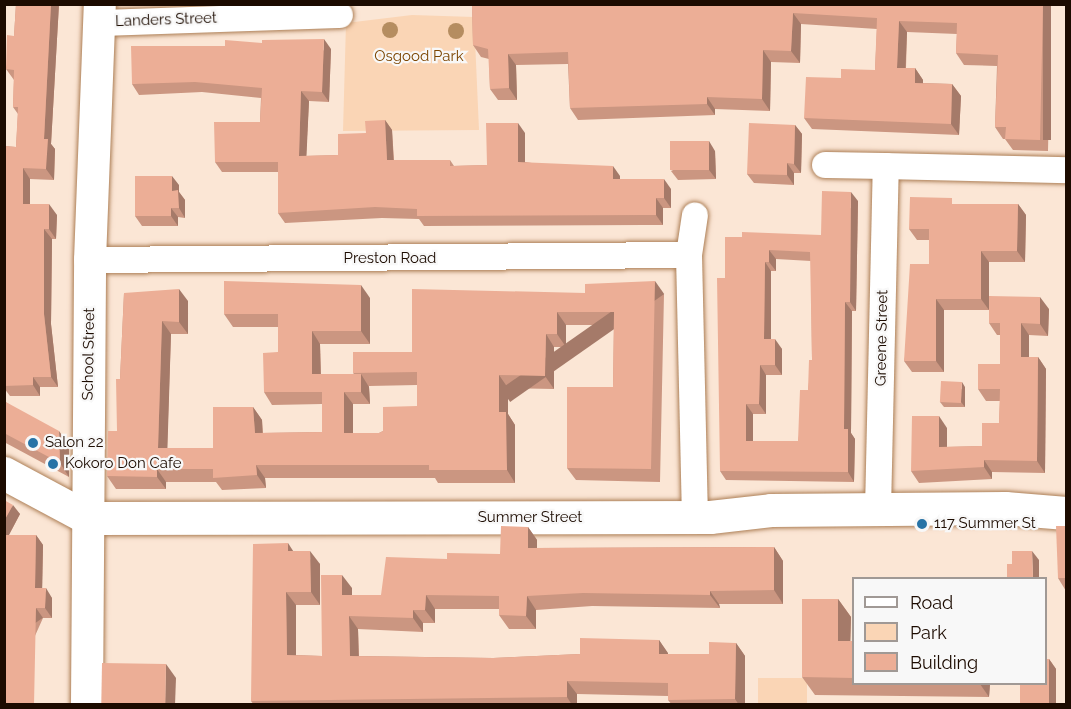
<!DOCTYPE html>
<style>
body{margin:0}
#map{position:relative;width:1071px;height:709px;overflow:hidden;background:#fbe6d5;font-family:Raleway,sans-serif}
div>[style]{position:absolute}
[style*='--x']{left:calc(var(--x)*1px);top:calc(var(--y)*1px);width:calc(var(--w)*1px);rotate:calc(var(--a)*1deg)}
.green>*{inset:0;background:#fad5b5;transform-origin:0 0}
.roads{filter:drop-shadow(0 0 2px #ad7f56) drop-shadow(0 0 2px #ad7f56)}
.minor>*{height:26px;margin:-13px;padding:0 13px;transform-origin:13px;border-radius:13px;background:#fff}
.tertiary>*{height:32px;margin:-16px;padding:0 16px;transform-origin:16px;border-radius:16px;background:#fff}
.secondary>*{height:33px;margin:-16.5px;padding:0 16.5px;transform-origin:16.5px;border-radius:16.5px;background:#fff}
.trees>*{width:16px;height:16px;margin:-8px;border-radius:50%;background:#b58d60}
.wall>*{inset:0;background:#cb9681}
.shaded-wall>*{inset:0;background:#a57a69;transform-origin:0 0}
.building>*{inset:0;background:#ecae96;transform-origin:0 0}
.dots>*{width:16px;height:16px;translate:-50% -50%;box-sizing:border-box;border:3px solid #f8f8f8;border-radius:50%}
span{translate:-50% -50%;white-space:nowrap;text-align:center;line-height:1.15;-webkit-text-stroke:4.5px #f8f8f8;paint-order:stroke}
.street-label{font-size:15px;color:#1c0b00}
.park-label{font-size:15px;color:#7c4500}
.poi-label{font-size:15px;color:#1c0b00}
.left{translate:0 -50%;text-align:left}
.frame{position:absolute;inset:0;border:6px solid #1c0b00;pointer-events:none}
.legend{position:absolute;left:852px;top:577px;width:195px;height:108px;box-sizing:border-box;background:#f8f8f8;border:2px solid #a09995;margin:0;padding:8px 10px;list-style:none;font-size:18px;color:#1c0b00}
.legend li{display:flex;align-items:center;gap:12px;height:30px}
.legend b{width:30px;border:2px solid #a09995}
</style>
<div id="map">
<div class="green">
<i style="clip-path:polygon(412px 15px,474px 17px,479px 130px,343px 131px,346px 23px)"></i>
<i style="left:758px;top:678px;width:49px;height:26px"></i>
</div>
<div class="roads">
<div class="minor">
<i style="--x:100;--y:23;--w:240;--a:-1.9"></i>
<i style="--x:825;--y:165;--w:61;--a:0.9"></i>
<i style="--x:689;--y:255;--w:40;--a:-81.5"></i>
<i style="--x:90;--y:260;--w:599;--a:-0.48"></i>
<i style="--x:689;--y:255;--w:262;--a:88.7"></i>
<i style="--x:878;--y:510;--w:344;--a:-88.7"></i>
<i style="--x:886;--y:166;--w:180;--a:1.3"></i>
</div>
<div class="tertiary">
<i style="--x:87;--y:704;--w:444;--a:-89.6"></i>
<i style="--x:90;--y:260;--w:256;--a:-87.8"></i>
</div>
<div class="secondary">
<i style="--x:4;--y:473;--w:95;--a:28.2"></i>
<i style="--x:88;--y:518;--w:622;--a:-0.09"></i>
<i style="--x:710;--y:517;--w:61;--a:-6.5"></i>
<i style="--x:771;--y:510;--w:234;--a:-0.5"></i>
<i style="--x:1005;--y:508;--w:61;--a:4.7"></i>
</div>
</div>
<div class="trees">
<i style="left:390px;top:30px"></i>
<i style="left:456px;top:31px"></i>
</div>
<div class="wall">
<i style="clip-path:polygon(16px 4px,59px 4px,51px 144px,55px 149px,54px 180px,30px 179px,30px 204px,57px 215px,56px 239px,52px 239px,51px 324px,58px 387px,40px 387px,40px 396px,10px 396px,4px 388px,4px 146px,16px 147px,18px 114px,13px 107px,14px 80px,6px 69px,14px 36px)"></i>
<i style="clip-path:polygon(472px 4px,1051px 4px,1048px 151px,1013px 150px,1005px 139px,1003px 139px,995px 127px,997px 66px,964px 65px,956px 53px,957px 34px,907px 32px,906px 68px,915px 68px,923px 80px,923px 83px,952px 84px,961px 96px,959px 135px,812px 129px,804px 118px,841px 78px,875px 70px,877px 29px,801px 24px,800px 63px,771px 62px,770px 111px,715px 109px,715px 115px,578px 120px,570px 108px,568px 64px,516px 65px,517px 100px,498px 100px,490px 89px,489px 59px,481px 57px,473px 45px)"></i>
<i style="clip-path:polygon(331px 49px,329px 102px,309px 101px,306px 156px,338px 155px,385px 120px,392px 130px,394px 160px,450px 160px,454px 166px,487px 165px,525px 133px,525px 162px,620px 176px,620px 179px,671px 189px,671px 208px,663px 208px,663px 225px,424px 226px,419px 219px,382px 218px,285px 223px,278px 213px,278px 172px,222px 172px,215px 162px,260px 122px,261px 98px,202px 92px,139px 95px,132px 84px)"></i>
<i style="clip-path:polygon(795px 125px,802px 134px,801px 173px,794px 173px,794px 185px,754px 183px,747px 174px)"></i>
<i style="clip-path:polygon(715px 151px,716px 179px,678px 180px,671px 171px)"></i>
<i style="clip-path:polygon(179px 185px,179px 192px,185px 200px,185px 218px,178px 217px,178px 226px,142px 226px,135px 216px)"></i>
<i style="clip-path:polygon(evenodd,858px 201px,856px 311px,852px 311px,851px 433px,855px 439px,854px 482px,726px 480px,720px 471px,742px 237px,821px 235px,858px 201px,776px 259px,811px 261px,812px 360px,808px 390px,798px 441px,753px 441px,753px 414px,766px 414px,766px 375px,782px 375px,782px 349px,771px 339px,771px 271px,776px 271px,776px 259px)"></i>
<i style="clip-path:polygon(956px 204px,1018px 204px,1026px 215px,1025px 262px,989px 262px,989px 310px,944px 310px,944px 372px,912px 372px,904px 361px,929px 264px,929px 240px,917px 240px,909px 229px)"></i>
<i style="clip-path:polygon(evenodd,124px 293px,188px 301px,188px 334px,171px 334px,167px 448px,213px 448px,253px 407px,262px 420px,263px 433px,322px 432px,322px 404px,272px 405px,264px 392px,278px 352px,278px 327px,233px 327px,224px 314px,370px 298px,370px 344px,320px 344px,321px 374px,354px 374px,353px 373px,412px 352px,585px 293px,664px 294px,660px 482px,576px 480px,567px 468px,613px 387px,614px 325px,566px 325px,566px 347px,554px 347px,554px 389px,508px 388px,508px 414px,515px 425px,515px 483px,438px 483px,435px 478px,265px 478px,266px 488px,222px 490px,216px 482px,166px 482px,166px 489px,116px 489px,107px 476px,117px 431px,120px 379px,124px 293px,417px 385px,417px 406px,383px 431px,379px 433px,353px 433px,353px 404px,370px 404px,369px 387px,369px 386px,417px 385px)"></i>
<i style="clip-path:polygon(1049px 309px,1048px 336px,1029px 335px,1029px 357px,1038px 357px,1046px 369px,1045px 473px,992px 472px,992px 479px,919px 483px,911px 471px,947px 428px,947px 447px,982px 446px,999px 423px,1000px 401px,986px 401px,978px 389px,1000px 364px,1000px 335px,997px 335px,989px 323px)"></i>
<i style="clip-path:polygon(965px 387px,965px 407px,944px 407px,940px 402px)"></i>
<i style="clip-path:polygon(4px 401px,69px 445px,69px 477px,4px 442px)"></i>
<i style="clip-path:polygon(4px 500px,20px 514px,9px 535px,36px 535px,43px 545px,42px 588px,52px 598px,52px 618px,43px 618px,4px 705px)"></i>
<i style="clip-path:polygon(1066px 526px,1066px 591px,1058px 578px)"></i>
<i style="clip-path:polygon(528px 527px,537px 540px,537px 548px,774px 547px,783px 561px,783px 604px,719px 604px,720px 608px,592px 606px,536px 610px,536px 629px,509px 629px,499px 615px,499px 609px,435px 609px,435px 623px,423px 623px,423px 632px,358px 629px,359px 656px,493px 658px,580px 654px,659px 640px,668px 654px,709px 654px,736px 643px,745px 656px,745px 705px,672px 705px,668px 700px,668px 696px,577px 694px,577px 705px,254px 705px,251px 701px,293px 551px,320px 564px,320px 605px,296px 605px,296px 655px,322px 656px,352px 588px,352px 595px,381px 595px,447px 559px,500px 554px)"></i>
<i style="clip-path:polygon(838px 599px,851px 617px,850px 641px,854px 641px,854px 684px,990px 684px,989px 697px,815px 695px,802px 677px)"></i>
<i style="clip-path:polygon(1049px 659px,1056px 669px,1056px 705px,1021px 705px,1020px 703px)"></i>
</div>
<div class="shaded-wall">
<i style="clip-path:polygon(51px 4px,59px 4px,51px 144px,55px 149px,54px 180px,46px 169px,44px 139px)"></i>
<i style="left:1043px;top:4px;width:8px;height:136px"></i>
<i style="clip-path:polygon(793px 13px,801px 24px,800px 63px,791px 51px)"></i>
<i style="clip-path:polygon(899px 21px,907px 32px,905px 79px,897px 68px)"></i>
<i style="clip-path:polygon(324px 39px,331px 49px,329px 102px,322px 92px)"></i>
<i style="clip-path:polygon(763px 50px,771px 62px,770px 111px,762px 99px)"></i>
<i style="clip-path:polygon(508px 54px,516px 65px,517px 100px,509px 88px)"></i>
<i style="clip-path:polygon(915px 68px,923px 80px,923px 94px,915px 83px)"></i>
<i style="clip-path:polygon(952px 84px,961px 96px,959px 135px,951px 124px)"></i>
<i style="clip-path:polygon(301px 91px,309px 101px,306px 166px,299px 156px)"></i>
<i style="clip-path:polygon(707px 97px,715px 109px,715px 115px,707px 104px)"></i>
<i style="clip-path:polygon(385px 120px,392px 130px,394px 170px,387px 160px)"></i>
<i style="clip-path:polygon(518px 123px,525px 133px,525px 172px,518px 162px)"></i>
<i style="clip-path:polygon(795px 125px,802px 134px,801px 173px,794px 164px)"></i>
<i style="clip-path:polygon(709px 141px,715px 151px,716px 179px,709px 170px)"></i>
<i style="clip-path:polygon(787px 163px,794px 173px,794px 185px,787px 175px)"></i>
<i style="clip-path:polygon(613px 166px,620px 176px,620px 189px,613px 179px)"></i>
<i style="clip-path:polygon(23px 168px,30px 179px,30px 214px,23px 204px)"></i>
<i style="clip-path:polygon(172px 176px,179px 185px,179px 192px,185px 200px,185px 218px,179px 208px,172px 191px)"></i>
<i style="clip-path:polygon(664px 179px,671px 189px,671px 208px,664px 198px)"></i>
<i style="clip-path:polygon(851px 192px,858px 201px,856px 311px,850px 302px)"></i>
<i style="clip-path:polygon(656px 198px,663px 208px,663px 225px,656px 215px)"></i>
<i style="clip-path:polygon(49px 204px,57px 215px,56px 239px,49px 229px)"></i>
<i style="clip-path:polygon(1018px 204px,1026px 215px,1025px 262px,1017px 251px)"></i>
<i style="clip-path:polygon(171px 208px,178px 217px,178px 226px,171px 216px)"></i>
<i style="clip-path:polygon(44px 229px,52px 239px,51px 324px,58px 387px,51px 377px,44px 314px)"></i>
<i style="clip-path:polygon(769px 250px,776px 259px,776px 271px,769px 262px)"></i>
<i style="clip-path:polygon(981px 251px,989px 262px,989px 310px,981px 299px)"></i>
<i style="clip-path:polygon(765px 262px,771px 271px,771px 349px,764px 339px)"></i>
<i style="left:655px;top:281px;width:16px;height:188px;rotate:55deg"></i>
<i style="clip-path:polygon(361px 285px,370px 298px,370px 344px,361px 331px)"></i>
<i style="clip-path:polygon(179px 289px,188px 301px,188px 334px,179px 322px)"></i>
<i style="clip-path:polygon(1040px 297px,1049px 309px,1048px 336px,1040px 324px)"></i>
<i style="clip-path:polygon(936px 299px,944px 310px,944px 372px,936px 361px)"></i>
<i style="clip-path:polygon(845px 302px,852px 311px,851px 433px,855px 439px,854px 482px,848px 472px,844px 429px)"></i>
<i style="clip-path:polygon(557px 312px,566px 325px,566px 347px,557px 334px)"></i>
<i style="clip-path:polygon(162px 321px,171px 334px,167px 461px,158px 448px)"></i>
<i style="clip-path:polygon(1021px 323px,1029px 335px,1029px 369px,1021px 357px)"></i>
<i style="clip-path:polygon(312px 331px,320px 344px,321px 387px,312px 374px)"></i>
<i style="clip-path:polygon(546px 334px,554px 347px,554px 389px,545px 376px)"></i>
<i style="clip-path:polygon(775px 339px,782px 349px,782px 375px,775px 365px)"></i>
<i style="clip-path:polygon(1038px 357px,1046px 369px,1045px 473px,1037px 461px)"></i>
<i style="clip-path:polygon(760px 365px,766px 375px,766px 414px,759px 404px)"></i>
<i style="clip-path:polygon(361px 374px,369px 387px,370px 404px,361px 392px)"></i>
<i style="clip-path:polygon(499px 375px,508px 388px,508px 414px,515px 425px,515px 483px,507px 470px,499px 412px)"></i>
<i style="clip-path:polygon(33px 377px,40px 387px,40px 396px,33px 385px)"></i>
<i style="clip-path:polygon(962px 382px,965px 387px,965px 407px,961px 402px)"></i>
<i style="clip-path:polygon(344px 392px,353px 404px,353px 445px,344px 433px)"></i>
<i style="clip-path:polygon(746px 404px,753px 414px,753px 450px,746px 441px)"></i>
<i style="clip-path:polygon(253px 407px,262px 420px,263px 446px,255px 433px)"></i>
<i style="clip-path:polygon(939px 416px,947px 428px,947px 459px,939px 447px)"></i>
<i style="clip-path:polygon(59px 431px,69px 445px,69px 477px,60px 463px)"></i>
<i style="clip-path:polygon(984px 460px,992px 472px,992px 479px,984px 467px)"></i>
<i style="clip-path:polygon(256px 465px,265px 478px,266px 488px,257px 475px)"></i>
<i style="clip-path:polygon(157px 469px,166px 482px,166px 489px,157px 477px)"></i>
<i style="clip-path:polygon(13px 505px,20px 514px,4px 544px,4px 521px)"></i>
<i style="clip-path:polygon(528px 527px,537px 540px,537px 562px,528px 548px)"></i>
<i style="clip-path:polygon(36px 535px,43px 545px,42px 598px,35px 588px)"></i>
<i style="clip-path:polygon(288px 543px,297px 557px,288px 551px)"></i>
<i style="clip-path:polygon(774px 547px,783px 561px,783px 604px,774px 590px)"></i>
<i style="clip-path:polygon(310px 551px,320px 564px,320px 605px,311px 592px)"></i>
<i style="clip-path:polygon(1032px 551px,1039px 560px,1039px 579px,1033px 579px)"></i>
<i style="clip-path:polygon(342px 575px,352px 588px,352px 608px,342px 595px)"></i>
<i style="clip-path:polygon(46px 588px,52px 598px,52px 618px,45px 608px)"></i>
<i style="clip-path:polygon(710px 591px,719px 604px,720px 608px,710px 595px)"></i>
<i style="clip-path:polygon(286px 592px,296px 605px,296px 669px,287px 655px)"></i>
<i style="clip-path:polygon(426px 595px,435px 609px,435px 623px,425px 610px)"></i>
<i style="clip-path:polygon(527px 596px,536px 610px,536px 629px,526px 616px)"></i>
<i style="clip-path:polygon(838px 599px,851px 617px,850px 658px,838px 641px)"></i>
<i style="left:36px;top:608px;width:12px;height:97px;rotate:55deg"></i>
<i style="clip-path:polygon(413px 610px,423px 623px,423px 632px,413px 618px)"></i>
<i style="clip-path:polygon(349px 616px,358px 629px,359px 670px,350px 656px)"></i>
<i style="clip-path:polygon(659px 640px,668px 653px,668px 668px,659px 654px)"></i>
<i style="clip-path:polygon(736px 643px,745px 656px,745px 705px,739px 705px,735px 699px)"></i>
<i style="clip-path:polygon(1049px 659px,1056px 669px,1056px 705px,1049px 705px)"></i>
<i style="clip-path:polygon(166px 664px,176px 678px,175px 705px,165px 705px)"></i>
<i style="clip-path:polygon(567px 681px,577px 694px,577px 705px,572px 705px,567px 697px)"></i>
<i style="clip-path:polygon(980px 684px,990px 684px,989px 697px)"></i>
</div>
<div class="building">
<i style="clip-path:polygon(16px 4px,51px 4px,44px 139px,48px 139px,46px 169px,23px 168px,23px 204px,49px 204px,49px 229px,44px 229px,44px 314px,51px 377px,33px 377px,33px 385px,4px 386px,4px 146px,16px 147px,18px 107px,13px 107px,14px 70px,6px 69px,7px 35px,14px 36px)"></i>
<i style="clip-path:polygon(472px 4px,1043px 4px,1040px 140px,1005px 139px,1006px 127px,995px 127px,998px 55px,956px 53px,957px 23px,899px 21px,897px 68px,915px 68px,915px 83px,952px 84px,951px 124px,804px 118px,806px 77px,841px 78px,841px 69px,875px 70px,877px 18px,793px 13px,791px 51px,763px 50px,762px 99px,707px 97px,707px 104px,570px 108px,568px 52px,508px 54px,509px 88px,490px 89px,488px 49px,473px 45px)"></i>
<i style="clip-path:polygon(324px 39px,322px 92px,301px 91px,299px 156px,338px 155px,338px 134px,366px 133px,365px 121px,385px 120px,387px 160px,450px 160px,450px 166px,487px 165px,486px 123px,518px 123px,518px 162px,613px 166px,613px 179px,664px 179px,664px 198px,656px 198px,656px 215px,417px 216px,417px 209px,375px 207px,278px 213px,278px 162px,215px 162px,214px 122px,260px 122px,262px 88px,195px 82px,132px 84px,131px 46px,225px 46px,225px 40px,262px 43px,262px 40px)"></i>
<i style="clip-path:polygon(749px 123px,795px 125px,794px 164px,787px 163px,787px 175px,747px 174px)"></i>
<i style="left:709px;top:141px;width:29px;height:39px;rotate:90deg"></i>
<i style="clip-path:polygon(135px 176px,172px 176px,172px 191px,178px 190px,179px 208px,171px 208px,171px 216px,135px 216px)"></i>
<i style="clip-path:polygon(evenodd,822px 191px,851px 192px,850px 302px,845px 302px,844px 429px,848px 429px,848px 472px,720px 471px,717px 278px,725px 278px,725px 237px,742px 237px,742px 232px,821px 235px,822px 191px,769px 250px,810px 252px,812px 360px,809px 360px,808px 390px,800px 390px,798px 441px,746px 441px,746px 404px,759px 404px,760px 365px,775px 365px,775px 339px,764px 339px,765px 262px,769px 262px,769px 250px)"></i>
<i style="clip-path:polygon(910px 197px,952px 198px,952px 204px,1018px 204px,1017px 251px,981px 251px,981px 299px,936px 299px,936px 361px,904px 361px,910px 264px,929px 264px,929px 229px,909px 229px)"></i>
<i style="clip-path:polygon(224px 281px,361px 285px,361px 331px,312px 331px,312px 374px,361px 374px,361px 392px,344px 392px,344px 433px,379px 433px,383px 431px,383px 407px,417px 406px,417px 372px,353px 373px,353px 352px,412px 352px,412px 289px,585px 293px,585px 284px,655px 281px,651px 469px,567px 468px,567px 387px,613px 387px,614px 312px,557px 312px,557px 334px,546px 334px,545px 376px,499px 375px,499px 412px,506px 412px,507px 470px,429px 470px,429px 465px,256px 465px,257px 475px,213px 478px,213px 469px,157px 469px,157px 477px,107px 476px,108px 431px,117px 431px,116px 379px,120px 379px,124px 293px,179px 289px,179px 322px,162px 321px,158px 448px,213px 448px,213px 407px,253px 407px,255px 433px,322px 432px,322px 392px,264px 392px,263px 353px,278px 352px,278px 314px,224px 314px)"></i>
<i style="clip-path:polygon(989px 296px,1040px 297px,1040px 324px,1021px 323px,1021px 357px,1038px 357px,1037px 461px,984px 460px,984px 467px,911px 471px,912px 416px,939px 416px,939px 447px,982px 446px,982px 423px,999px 423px,1000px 389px,978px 389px,978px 364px,1000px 364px,1000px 323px,989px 323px)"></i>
<i style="left:941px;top:381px;width:21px;height:21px;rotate:3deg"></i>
<i style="clip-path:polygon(4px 401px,59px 431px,60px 463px,4px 433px)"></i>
<i style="clip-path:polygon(4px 500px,13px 505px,4px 521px)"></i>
<i style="clip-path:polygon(501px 526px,528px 527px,528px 548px,774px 547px,774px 590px,710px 591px,710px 595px,583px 593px,527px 596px,526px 616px,499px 615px,499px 596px,426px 595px,425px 610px,413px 610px,413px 618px,349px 616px,350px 656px,493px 658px,580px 654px,580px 638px,659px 640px,659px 654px,709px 654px,709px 642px,736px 643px,735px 699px,668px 700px,668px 683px,567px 681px,567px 697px,251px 701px,253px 544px,288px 543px,288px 551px,310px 551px,311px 592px,286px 592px,287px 655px,322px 656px,321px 575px,342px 575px,342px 595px,381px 595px,386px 557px,447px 559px,447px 553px,500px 554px)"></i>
<i style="clip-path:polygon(1056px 526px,1066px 526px,1066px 578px,1058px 578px)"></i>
<i style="clip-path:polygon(4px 535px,36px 535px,35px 588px,46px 588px,45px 608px,36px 608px,34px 705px,4px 705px)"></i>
<i style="clip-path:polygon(1012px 551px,1032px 551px,1033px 579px,1007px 579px,1007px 564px,1012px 564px)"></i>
<i style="clip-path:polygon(802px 599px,838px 599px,838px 641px,854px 641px,854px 678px,802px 677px)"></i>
<i style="clip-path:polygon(1046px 659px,1049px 659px,1049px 703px,1020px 703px,1020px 684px,1046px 684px)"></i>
<i style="left:102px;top:663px;width:64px;height:42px;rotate:1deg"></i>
</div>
<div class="dots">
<i style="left:33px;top:443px;background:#2773a6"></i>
<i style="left:53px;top:464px;background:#2773a6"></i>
<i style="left:922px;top:524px;background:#2773a6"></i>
</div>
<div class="street-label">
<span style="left:166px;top:20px;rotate:-2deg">Landers Street</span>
<span style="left:390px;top:259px">Preston Road</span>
<span style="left:882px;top:338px;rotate:-89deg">Greene Street</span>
<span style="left:89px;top:354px;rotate:-89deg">School Street</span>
<span style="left:530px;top:518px">Summer Street</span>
</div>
<div class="park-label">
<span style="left:419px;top:57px">Osgood Park</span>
</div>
<div class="poi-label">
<span class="left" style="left:45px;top:443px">Salon 22</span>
<span class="left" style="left:65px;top:464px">Kokoro Don Cafe</span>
<span class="left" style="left:934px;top:524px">117 Summer St</span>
</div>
<div class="frame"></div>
<ul class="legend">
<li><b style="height:8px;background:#fff"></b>Road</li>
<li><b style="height:16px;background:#fad5b5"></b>Park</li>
<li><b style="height:16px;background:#ecae96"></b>Building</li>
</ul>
</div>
